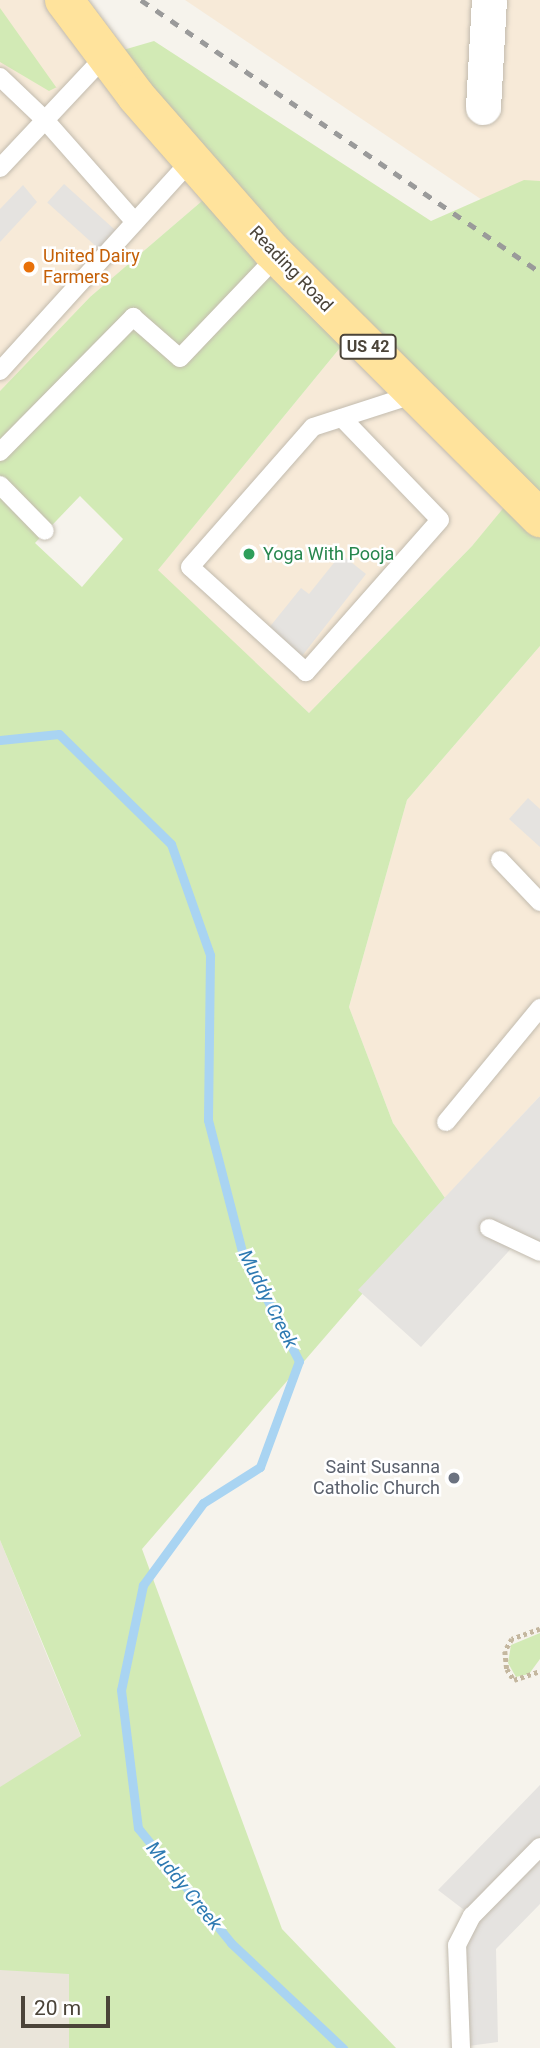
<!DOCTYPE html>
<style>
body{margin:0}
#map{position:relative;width:540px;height:2048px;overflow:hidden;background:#f6f3ec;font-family:Roboto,sans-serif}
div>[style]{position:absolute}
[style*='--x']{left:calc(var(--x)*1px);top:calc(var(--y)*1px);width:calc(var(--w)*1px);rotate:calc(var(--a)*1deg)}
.residential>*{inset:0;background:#eae5da}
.commercial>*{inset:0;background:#f7ead8}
.green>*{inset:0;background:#d2eab5}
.parking>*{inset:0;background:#e5e3e0;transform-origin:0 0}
.stream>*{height:9px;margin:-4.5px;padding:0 4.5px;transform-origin:4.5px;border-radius:4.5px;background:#a9d4f2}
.path>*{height:4.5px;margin-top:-2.25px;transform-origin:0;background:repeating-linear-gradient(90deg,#c4b79f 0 3.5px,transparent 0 7px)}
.roads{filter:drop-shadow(0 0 2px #c2bbae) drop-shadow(0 0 2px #c2bbae)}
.lane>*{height:18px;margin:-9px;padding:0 9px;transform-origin:9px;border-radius:9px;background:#fff}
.street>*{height:35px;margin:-17.5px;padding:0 17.5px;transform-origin:17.5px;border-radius:17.5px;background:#fff}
.primary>*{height:38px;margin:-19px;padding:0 19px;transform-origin:19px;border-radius:19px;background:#ffe39c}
.rail>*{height:5px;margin-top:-2.5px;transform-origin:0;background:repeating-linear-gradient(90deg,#9a9a9a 0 9px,transparent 0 18px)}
.dots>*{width:19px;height:19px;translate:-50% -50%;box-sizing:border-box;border:4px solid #fff;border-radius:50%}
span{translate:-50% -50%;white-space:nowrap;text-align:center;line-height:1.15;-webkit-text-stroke:5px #fff;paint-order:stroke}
.shield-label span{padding:2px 5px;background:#fff;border:2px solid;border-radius:5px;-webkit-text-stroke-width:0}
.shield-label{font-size:16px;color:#4b4439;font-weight:700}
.food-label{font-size:18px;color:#c56008}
.left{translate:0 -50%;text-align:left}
.street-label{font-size:18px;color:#4b4439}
.leisure-label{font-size:18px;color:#27864d}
.worship-label{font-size:18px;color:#5b616d}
.right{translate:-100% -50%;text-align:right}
.water-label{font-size:19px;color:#2e7ab2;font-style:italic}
.scale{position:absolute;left:21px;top:1996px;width:89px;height:32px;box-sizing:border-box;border:4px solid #4b4439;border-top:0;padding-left:9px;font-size:21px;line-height:24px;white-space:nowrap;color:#4b4439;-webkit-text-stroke:5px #fff;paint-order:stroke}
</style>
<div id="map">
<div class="residential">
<i style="clip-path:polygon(0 1540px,48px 1658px,212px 2048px,0 2048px)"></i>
</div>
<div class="commercial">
<i style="clip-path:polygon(0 0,65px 0,216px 189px,90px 297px,0 391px)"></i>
<i style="clip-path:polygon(185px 0,540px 0,540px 239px)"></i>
<i style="clip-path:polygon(353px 332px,516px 494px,472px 546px,309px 713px,157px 571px)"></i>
<i style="clip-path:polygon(540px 646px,540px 1096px,445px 1198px,393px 1123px,349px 1007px,407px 800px)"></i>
</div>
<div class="green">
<i style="clip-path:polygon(0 8px,56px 87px,57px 87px,49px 91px,0 62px)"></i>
<i style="clip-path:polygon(evenodd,154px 41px,431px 221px,524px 180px,540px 181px,540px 646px,407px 800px,349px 1007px,393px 1123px,445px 1198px,142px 1549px,282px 1929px,396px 2048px,69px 2048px,69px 1974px,0 1970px,0 1787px,81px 1736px,0 1540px,0 391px,90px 297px,216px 189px,106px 55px,154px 41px,353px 332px,515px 494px,472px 546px,309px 713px,158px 570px,353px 332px,154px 41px,80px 496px,123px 539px,82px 587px,35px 543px,80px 496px)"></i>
<i style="clip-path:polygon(540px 1633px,540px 1659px,529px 1674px,516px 1677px,508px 1663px,511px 1645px)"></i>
</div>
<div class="parking">
<i style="left:64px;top:184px;width:74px;height:25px;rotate:42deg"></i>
<i style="clip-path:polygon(23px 185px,37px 202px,0 242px,0 209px)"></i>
<i style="clip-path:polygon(341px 554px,366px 574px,302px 656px,268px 629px,301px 588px,309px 594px)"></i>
<i style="clip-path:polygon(528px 798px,540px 809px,540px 847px,509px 819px)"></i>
<i style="clip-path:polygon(540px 1096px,540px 1252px,517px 1242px,421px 1347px,358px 1290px)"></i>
<i style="clip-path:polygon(540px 1785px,540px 1904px,496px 1949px,498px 2042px,461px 2047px,457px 1945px,472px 1916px,438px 1890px)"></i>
</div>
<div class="stream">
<i style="--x:0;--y:740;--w:59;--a:-5.8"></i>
<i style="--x:59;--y:734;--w:157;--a:44.5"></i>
<i style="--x:171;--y:844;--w:118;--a:70.6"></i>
<i style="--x:210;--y:955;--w:165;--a:90.7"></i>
<i style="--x:208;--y:1120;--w:135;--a:75.5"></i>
<i style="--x:242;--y:1251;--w:124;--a:62.6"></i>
<i style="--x:299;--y:1361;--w:113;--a:110.2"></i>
<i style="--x:260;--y:1467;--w:67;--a:147.7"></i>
<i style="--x:203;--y:1503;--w:102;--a:126.2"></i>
<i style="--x:143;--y:1585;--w:107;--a:101.8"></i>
<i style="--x:121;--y:1690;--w:139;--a:83"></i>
<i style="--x:138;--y:1828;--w:148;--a:51"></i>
<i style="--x:231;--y:1943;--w:154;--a:43.2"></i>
</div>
<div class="path">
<i style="--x:540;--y:1629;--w:30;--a:160"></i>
<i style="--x:512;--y:1639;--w:14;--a:120"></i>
<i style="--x:505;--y:1651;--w:18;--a:84"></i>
<i style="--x:507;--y:1669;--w:13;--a:58"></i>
<i style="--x:514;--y:1680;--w:28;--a:-19"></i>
</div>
<div class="roads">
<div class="lane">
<i style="--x:0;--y:77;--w:62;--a:43.7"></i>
<i style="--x:45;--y:120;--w:136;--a:48.6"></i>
<i style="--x:0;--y:168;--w:155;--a:-46.8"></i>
<i style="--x:0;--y:371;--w:285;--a:-47.8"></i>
<i style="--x:342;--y:418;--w:141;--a:46.1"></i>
<i style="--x:440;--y:520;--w:203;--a:131.4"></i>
<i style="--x:306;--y:672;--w:156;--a:-137.8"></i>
<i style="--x:190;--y:567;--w:186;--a:-48.7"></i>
<i style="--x:313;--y:427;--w:107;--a:-17.9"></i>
<i style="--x:0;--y:452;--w:190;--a:-45.4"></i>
<i style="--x:133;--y:317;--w:62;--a:41.1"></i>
<i style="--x:180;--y:358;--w:141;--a:-46.4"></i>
<i style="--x:0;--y:485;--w:64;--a:45.6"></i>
<i style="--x:500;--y:860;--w:58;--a:46.4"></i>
<i style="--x:446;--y:1122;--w:148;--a:-50.5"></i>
<i style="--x:489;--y:1228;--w:56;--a:25.2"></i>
<i style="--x:461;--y:2048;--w:103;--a:-92.2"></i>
<i style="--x:457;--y:1945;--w:33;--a:-63"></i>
<i style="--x:472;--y:1916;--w:97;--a:-45.4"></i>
</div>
<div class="street">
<i style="--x:483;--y:107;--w:107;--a:-86.8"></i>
</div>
<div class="primary">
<i style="--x:64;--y:0;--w:120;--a:53.1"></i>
<i style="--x:136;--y:96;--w:205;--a:48.8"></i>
<i style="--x:271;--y:250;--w:380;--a:44.9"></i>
</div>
</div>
<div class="rail">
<i style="--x:141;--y:0;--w:483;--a:34.3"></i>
</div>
<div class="dots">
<i style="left:29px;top:267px;background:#e8710a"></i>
<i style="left:249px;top:554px;background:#2e9e5b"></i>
<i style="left:454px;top:1478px;background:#6b7280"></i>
</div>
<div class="shield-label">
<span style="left:368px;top:347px">US 42</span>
</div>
<div class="food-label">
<span class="left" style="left:43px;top:267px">United Dairy<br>Farmers</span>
</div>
<div class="street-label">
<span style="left:291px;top:269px;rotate:46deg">Reading Road</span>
</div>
<div class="leisure-label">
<span class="left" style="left:263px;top:554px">Yoga With Pooja</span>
</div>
<div class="worship-label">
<span class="right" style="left:440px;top:1478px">Saint Susanna<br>Catholic Church</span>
</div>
<div class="water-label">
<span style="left:268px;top:1299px;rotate:63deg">Muddy Creek</span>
<span style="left:184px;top:1886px;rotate:51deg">Muddy Creek</span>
</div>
<div class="scale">20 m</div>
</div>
